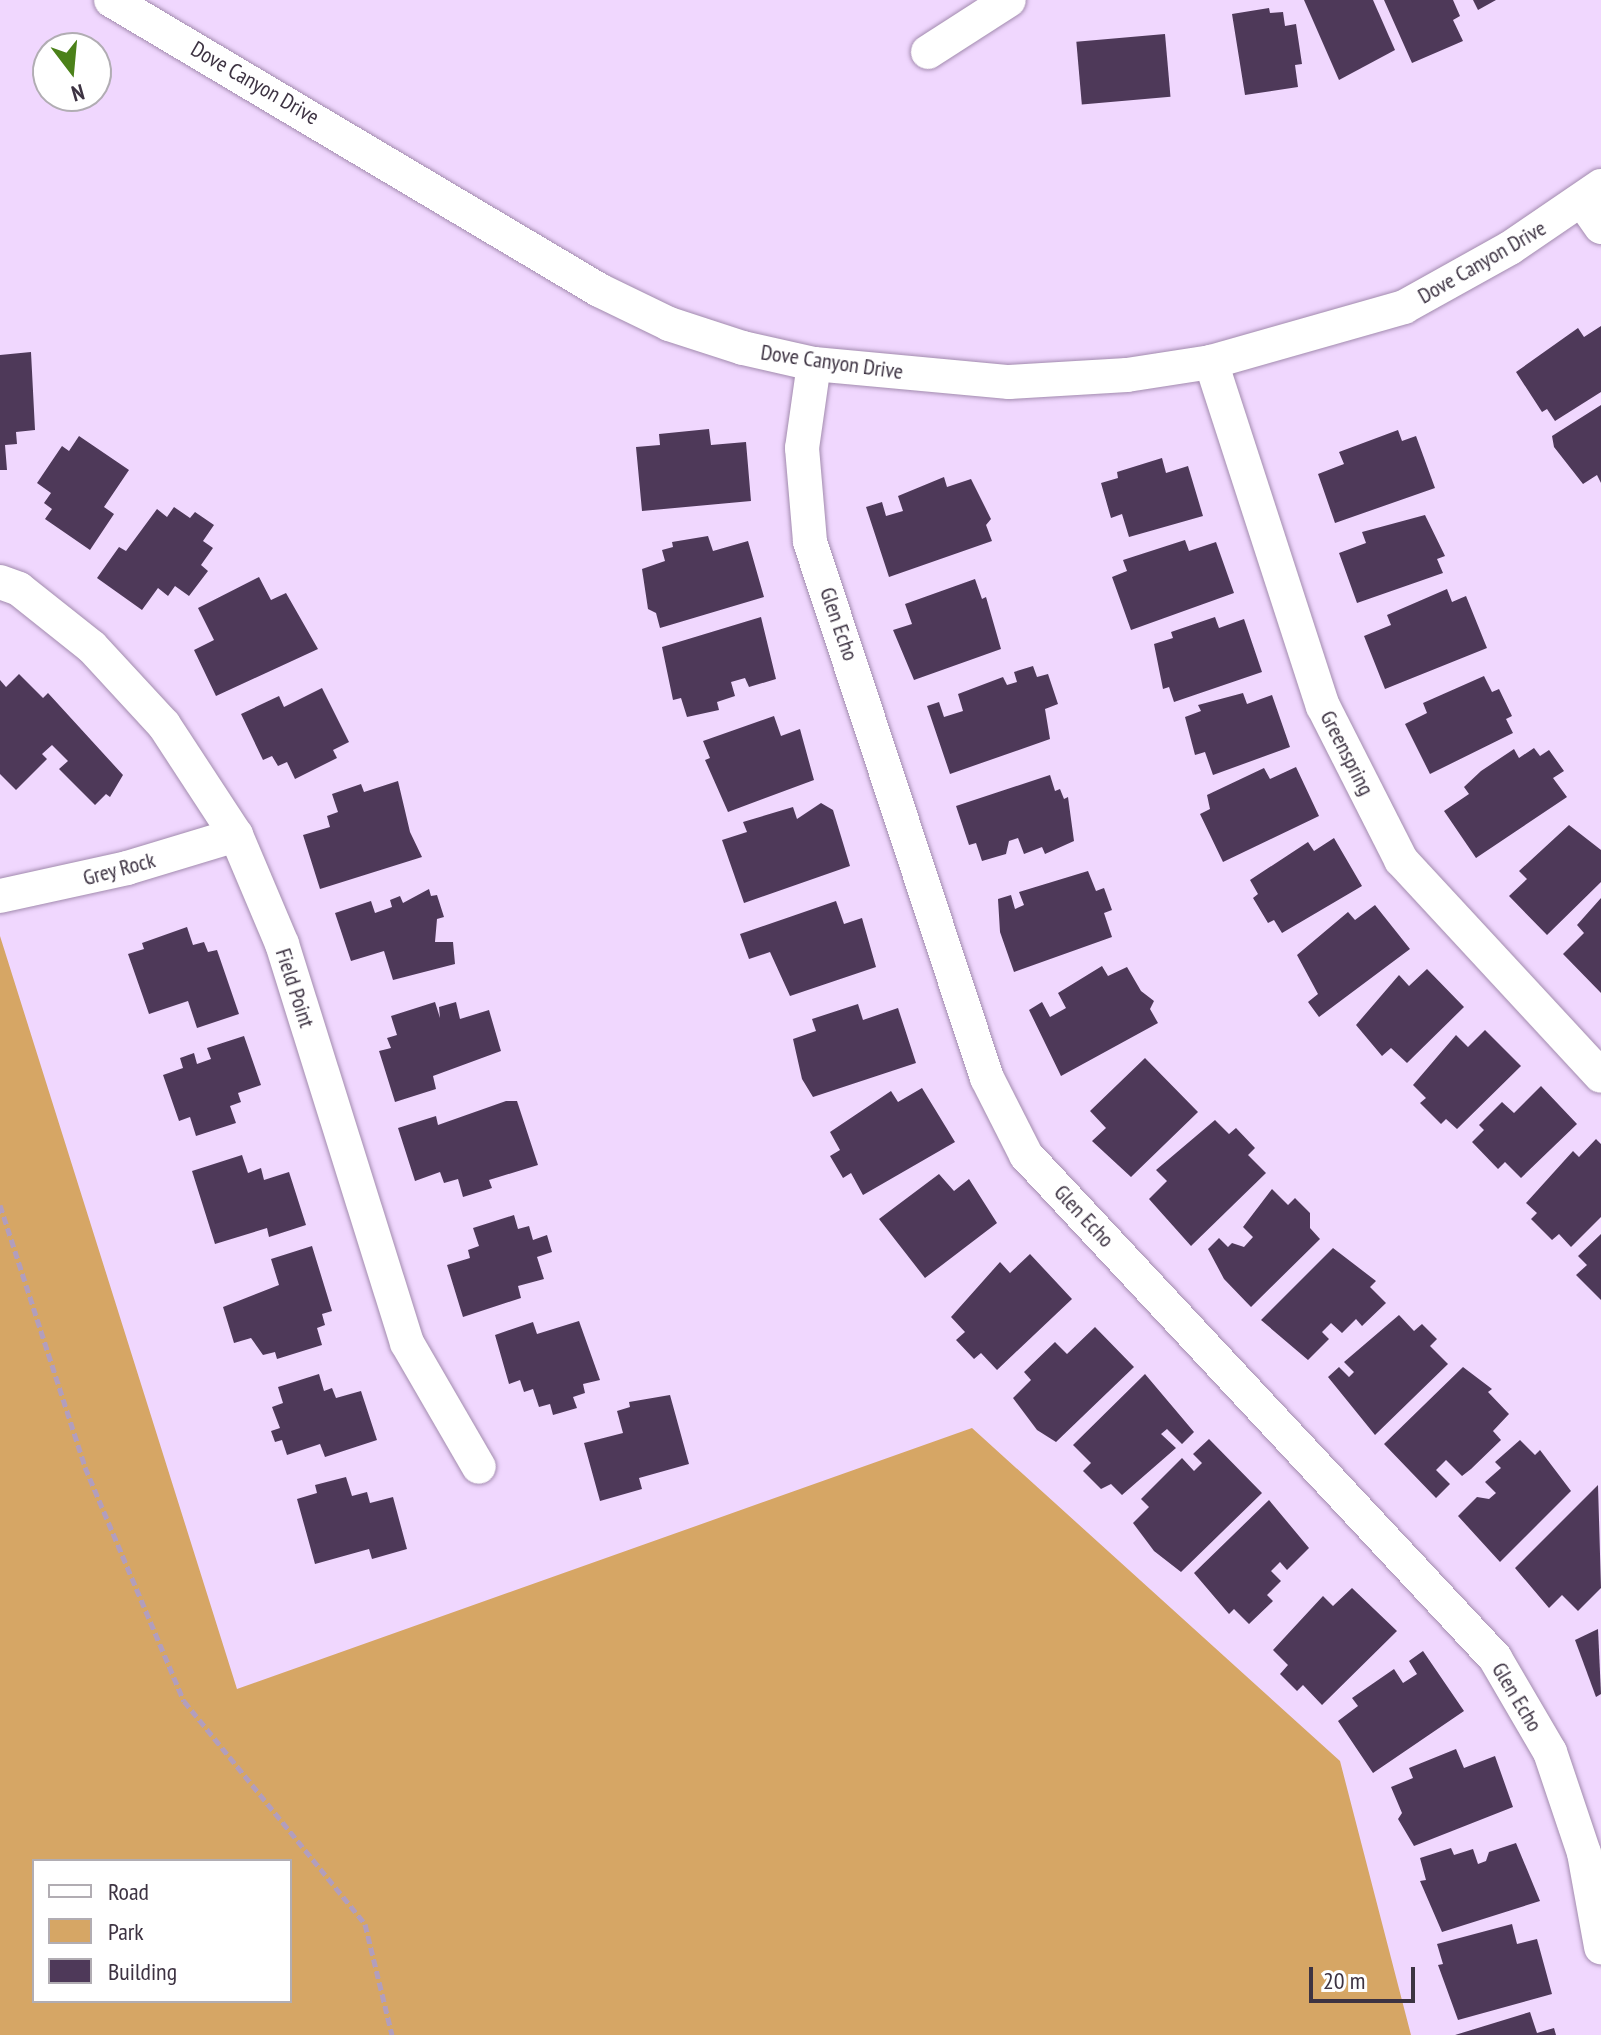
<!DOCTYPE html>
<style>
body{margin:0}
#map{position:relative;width:1601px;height:2035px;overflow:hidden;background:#f0d7fe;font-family:"PT Sans Narrow",sans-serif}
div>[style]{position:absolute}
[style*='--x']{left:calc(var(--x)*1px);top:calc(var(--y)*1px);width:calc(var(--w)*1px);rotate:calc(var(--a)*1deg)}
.green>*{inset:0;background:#d6a665}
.building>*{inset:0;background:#4e3959;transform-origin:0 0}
.path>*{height:5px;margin-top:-2.5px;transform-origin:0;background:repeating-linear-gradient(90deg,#b29ebd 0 8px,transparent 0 12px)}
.roads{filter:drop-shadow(0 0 2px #a28bae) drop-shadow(0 0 2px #a28bae)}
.street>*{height:34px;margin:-17px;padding:0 17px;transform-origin:17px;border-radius:17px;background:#fff}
span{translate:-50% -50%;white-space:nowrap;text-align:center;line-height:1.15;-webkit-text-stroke:8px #fff;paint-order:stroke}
.street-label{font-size:22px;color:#3d3342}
.legend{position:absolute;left:32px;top:1859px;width:260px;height:144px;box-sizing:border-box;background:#fff;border:2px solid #b1adb3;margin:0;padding:10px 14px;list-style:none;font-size:24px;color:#3d3342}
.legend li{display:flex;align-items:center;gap:16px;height:40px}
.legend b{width:40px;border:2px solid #b1adb3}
.north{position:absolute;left:32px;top:32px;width:80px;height:80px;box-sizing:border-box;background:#fff;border:2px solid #b1adb3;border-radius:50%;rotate:164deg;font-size:22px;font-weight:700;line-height:32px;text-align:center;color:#3d3342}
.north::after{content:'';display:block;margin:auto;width:28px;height:36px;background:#4b8119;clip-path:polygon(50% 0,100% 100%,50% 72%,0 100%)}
.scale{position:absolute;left:1309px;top:1967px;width:106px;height:36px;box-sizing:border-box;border:4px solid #3d3342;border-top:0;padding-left:10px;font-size:24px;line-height:28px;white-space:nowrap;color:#3d3342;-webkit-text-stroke:6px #fff;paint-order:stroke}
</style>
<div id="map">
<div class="green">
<i style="clip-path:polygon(evenodd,0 936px,237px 1689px,972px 1428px,1340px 1761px,1411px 2035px,0 2035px,0 936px,34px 1861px,290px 1861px,290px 2001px,34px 2001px,34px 1861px)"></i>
</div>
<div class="building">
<i style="clip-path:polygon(1304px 0,1373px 0,1395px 50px,1339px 80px)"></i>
<i style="clip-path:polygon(1384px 0,1453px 0,1460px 16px,1453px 20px,1463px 41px,1412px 63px)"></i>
<i style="clip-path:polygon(1473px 0,1496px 0,1478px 10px)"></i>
<i style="clip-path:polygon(1269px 8px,1270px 13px,1283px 12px,1285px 26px,1296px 24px,1302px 64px,1295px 65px,1298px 87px,1245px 95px,1232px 14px)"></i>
<i style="left:1165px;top:34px;width:63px;height:89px;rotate:85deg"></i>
<i style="clip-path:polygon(1601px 326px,1601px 392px,1555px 421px,1547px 409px,1542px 412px,1516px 372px,1578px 328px,1584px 337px)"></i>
<i style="clip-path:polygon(31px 352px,35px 430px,16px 432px,17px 444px,5px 445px,7px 470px,0 470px,0 355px)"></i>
<i style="clip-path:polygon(1601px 405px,1601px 483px,1597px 475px,1583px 484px,1554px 447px,1552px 436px)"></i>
<i style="clip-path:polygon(709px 429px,711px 445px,746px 442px,751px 501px,642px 511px,636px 447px,660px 445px,659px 434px)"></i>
<i style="clip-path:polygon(1398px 430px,1402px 441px,1416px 436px,1435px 488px,1335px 523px,1318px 474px,1344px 464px,1339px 452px)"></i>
<i style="clip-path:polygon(79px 436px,129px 470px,104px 507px,114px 514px,90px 550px,45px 519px,52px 509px,44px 503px,51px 493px,37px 483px,62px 446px,69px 451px)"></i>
<i style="clip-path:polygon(1162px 458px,1166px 473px,1188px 466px,1203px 516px,1129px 537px,1122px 514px,1111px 518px,1101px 483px,1118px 478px,1117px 472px)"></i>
<i style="clip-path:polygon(944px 477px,947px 487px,971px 479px,991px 519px,986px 525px,992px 541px,889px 577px,866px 507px,882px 502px,886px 516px,903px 511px,898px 496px)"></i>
<i style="clip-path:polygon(174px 507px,190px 518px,195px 512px,214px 525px,203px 541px,213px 548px,201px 565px,208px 571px,189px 596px,175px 586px,168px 596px,158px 588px,142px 610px,97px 578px,119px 547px,126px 551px,157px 509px,167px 517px)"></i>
<i style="clip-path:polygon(1425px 515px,1445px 556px,1437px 559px,1443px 573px,1357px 603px,1339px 553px,1366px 543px,1362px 532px)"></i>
<i style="clip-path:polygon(708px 536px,713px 551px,748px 541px,764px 597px,660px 628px,656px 613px,648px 609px,642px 569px,665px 561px,662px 550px,673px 547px,672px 542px)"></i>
<i style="clip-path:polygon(1185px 540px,1189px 551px,1216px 542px,1234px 593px,1131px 630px,1112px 577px,1127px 571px,1123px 560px)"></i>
<i style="clip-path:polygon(259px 577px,271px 600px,286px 593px,318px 649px,216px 696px,194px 650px,214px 640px,198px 608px)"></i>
<i style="clip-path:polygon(975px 579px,982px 599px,986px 597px,1001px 649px,914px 680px,893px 630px,912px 624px,905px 604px)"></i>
<i style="clip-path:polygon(1447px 589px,1452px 602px,1466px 596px,1487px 648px,1385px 689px,1364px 636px,1391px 625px,1387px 615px)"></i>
<i style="clip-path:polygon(761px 617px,776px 679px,749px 687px,745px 678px,731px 682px,735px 696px,717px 702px,719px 710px,687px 717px,681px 698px,673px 700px,662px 647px)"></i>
<i style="clip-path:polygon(1215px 617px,1219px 628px,1244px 619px,1262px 672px,1174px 702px,1169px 687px,1163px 689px,1154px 644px,1173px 638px,1171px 632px)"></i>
<i style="clip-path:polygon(1033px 666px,1037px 677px,1048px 674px,1058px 704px,1045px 709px,1050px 739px,950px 774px,927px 706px,939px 702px,944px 717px,963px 711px,958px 694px,1003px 677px,1007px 685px,1017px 682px,1014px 672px)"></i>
<i style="clip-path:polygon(19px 674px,43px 698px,48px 693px,123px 775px,110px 797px,106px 794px,95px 805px,59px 769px,68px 761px,52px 745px,42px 754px,47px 759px,16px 790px,0 774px,0 680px,6px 687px)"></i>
<i style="clip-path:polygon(1484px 676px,1492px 692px,1499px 689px,1512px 716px,1506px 719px,1513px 733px,1430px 774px,1405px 724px,1427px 713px,1423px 703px)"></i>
<i style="clip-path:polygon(322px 688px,349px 742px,333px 750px,337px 758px,295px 779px,287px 762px,278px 766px,272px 756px,263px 760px,241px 714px,279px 696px,284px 707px)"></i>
<i style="clip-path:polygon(1243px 693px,1247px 704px,1272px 695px,1290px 747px,1213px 775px,1205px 752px,1195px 755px,1185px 717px,1201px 711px,1198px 705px)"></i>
<i style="clip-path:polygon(774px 716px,781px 736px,800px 729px,814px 780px,728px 812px,705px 760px,710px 758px,703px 741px)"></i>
<i style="clip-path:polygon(1534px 748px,1540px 756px,1549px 750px,1564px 771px,1553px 778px,1567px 797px,1476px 858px,1444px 811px,1469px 794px,1464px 787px,1481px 771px,1514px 749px,1519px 758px)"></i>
<i style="clip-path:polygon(1296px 767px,1319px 816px,1223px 862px,1200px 814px,1210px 809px,1207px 795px,1264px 768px,1270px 779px)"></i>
<i style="clip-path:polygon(1050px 775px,1055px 791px,1060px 789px,1064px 799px,1068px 797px,1074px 841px,1045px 854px,1042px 847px,1024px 854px,1018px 838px,1009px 841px,1006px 854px,982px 861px,976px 843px,969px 845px,956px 806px)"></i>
<i style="clip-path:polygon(398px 781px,410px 832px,422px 857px,320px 889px,303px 835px,330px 827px,327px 816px,338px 812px,332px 794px,361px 784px,364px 792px)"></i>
<i style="clip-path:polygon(821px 803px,833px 810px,850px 866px,744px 903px,722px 840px,747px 832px,743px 822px,793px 807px,797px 819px)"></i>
<i style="clip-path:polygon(1569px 825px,1601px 850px,1601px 882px,1547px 935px,1509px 896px,1527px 879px,1519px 871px)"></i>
<i style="clip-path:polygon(1334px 838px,1362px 886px,1282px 933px,1274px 920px,1268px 923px,1253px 898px,1258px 894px,1250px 880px,1308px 842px,1314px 851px)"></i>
<i style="clip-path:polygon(1088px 871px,1096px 891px,1104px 888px,1112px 910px,1104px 913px,1112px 937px,1014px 972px,1000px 932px,998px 899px,1011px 895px,1015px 909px,1024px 905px,1019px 892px)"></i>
<i style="clip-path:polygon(429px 889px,431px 896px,437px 895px,444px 917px,437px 919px,435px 942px,453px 942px,455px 964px,393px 980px,384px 951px,351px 961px,335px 913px,371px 901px,375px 913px,392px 907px,390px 900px,400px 896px,403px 903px)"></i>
<i style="clip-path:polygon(1601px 898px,1601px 993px,1563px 954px,1584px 933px,1577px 925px)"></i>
<i style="clip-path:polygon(836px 901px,844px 924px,862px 918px,876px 967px,790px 996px,770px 952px,749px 959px,740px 934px)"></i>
<i style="clip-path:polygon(1375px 905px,1410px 949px,1319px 1017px,1308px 1002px,1318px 994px,1297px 955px,1348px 912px,1355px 920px)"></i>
<i style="clip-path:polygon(187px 927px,193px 945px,204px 942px,208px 952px,217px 950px,239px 1014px,197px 1028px,188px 1001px,149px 1014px,128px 954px,144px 949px,142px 943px)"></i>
<i style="clip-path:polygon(1102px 966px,1108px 976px,1127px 967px,1141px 991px,1154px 1001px,1150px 1009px,1158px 1023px,1061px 1076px,1029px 1010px,1042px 1002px,1050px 1017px,1066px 1008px,1058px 993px)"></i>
<i style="clip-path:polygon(1427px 969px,1464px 1007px,1407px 1063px,1391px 1048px,1382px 1056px,1356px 1025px,1399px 975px,1409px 986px)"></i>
<i style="clip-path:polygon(435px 1002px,440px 1018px,439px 1007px,456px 1002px,460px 1019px,489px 1010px,501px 1051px,433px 1076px,436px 1089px,395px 1102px,379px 1051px,391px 1048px,387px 1038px,397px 1035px,391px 1016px)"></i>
<i style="clip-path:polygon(858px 1004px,863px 1020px,898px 1008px,916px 1063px,813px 1097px,802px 1079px,793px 1039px,816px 1031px,812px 1019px)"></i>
<i style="clip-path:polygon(1485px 1030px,1521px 1066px,1457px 1129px,1446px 1119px,1441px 1124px,1420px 1103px,1426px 1098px,1413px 1085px,1456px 1035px,1468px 1047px)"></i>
<i style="clip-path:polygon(244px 1036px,261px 1085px,238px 1093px,241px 1102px,230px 1106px,236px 1123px,196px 1136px,190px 1117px,179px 1121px,163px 1075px,183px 1068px,180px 1058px,194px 1053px,197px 1064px,211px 1059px,207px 1048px)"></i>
<i style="clip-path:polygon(1145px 1058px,1198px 1112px,1131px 1177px,1092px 1141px,1106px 1128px,1090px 1111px)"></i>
<i style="clip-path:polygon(1541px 1086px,1577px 1124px,1521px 1178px,1505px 1162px,1498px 1169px,1472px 1142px,1484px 1130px,1479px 1125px,1502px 1102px,1514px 1113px)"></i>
<i style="clip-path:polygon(922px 1088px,955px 1142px,863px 1195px,851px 1173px,843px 1178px,830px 1156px,840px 1150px,830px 1132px,891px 1091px,898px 1102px)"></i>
<i style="clip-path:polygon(506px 1101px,517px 1101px,538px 1165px,489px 1180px,492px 1188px,463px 1197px,458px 1179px,444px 1183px,440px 1172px,415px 1181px,398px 1128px,436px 1116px,438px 1125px)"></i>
<i style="clip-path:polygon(1215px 1120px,1229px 1134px,1236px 1128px,1255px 1148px,1248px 1155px,1266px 1173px,1191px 1246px,1149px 1199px,1167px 1181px,1156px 1170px)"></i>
<i style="clip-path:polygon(1596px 1139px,1601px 1144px,1601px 1217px,1571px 1247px,1559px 1234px,1552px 1240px,1531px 1219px,1537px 1213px,1526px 1203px,1573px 1151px,1579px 1157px)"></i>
<i style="clip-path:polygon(242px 1155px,248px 1173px,261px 1168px,264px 1180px,289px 1172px,306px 1225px,269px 1237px,267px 1228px,215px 1244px,192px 1171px)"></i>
<i style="clip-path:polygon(939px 1174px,954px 1191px,969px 1179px,997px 1223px,925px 1278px,879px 1219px)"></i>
<i style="clip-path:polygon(1272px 1189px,1288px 1205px,1295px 1198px,1310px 1213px,1310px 1228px,1320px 1239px,1251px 1307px,1224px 1279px,1208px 1249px,1219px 1238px,1228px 1247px,1232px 1243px,1244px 1247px,1253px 1237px,1243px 1227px)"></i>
<i style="clip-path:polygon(514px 1215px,518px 1229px,529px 1226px,533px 1240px,547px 1235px,552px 1252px,537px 1257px,544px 1279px,518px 1286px,521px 1298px,463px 1317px,447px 1265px,470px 1258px,468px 1250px,479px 1246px,473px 1228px)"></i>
<i style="clip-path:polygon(1601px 1234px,1601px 1300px,1576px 1275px,1587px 1265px,1578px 1256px)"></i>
<i style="clip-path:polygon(312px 1246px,332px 1311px,322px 1314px,325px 1325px,317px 1328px,322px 1345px,277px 1359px,275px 1352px,263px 1355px,251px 1338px,234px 1343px,223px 1307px,279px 1285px,271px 1259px)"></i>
<i style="clip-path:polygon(1333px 1248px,1376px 1281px,1370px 1287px,1386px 1303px,1362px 1326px,1356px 1319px,1342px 1333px,1331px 1323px,1322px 1332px,1329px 1339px,1308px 1360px,1261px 1320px)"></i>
<i style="clip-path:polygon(1030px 1254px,1072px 1299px,997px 1370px,981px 1353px,974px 1359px,956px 1340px,965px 1332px,951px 1317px,1000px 1262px,1010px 1273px)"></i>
<i style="clip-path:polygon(1399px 1315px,1414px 1331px,1422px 1324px,1437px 1339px,1430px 1346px,1448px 1364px,1375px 1435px,1328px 1377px,1339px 1367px,1349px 1377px,1354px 1372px,1344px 1362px)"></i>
<i style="clip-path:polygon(579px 1321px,600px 1380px,583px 1384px,585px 1393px,573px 1397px,577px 1408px,553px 1415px,550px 1404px,539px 1407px,533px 1389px,524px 1392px,520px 1380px,509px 1384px,495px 1335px,533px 1322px,537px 1334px)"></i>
<i style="clip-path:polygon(1095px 1327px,1134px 1367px,1056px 1442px,1037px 1430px,1013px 1398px,1031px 1380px,1024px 1372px,1055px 1342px,1067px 1354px)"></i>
<i style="clip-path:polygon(1463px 1367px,1492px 1389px,1488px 1392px,1509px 1414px,1493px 1431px,1501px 1440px,1471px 1469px,1462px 1476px,1446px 1460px,1436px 1470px,1450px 1484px,1436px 1498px,1384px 1444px)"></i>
<i style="clip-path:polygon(319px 1374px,324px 1391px,332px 1388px,336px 1398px,361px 1391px,377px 1440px,325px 1457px,320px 1444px,287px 1455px,282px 1440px,275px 1442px,271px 1431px,280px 1428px,272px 1407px,283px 1403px,278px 1387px)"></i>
<i style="clip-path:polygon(1145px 1374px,1194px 1432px,1182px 1444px,1167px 1429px,1161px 1434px,1176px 1448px,1122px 1495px,1111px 1484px,1101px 1489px,1083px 1471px,1091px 1463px,1073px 1445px)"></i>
<i style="clip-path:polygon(670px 1395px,689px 1464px,639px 1478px,642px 1489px,600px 1501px,584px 1443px,623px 1433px,617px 1411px,630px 1407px,629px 1402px)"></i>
<i style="clip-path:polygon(1209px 1439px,1262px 1493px,1181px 1572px,1154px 1551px,1133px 1523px,1149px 1507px,1141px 1499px,1182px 1458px,1194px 1471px,1202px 1463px,1193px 1454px)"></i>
<i style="clip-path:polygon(1520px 1440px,1535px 1455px,1540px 1450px,1571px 1491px,1500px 1562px,1458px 1516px,1477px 1497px,1489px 1499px,1496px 1493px,1485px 1482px,1501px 1468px,1495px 1462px)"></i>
<i style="clip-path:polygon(346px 1477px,352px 1496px,367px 1492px,370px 1503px,393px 1497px,407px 1549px,372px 1559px,369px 1549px,315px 1564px,297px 1499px,317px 1493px,315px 1485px)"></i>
<i style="clip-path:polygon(1598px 1485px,1601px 1588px,1578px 1611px,1562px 1595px,1549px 1608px,1515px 1568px)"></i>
<i style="clip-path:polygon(1269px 1500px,1309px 1548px,1287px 1570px,1280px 1562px,1271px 1571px,1281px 1581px,1267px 1595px,1273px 1601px,1249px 1624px,1234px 1609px,1229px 1614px,1194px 1573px)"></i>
<i style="clip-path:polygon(1352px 1588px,1397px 1631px,1322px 1705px,1303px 1685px,1297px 1691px,1280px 1674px,1288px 1665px,1273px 1650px,1323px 1596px,1333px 1606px)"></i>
<i style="clip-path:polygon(1598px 1629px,1601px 1694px,1596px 1697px,1575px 1640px)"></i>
<i style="clip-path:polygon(1423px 1651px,1464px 1711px,1373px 1773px,1338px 1721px,1358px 1706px,1352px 1698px,1394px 1669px,1403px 1683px,1417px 1674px,1409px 1661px)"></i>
<i style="clip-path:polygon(1456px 1749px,1464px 1768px,1495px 1756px,1513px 1807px,1414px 1846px,1398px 1819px,1402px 1813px,1391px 1787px,1413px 1778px,1409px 1768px)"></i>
<i style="clip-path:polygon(1516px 1843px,1540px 1901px,1442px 1932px,1420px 1881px,1426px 1880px,1420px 1858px,1451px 1848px,1454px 1855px,1473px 1849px,1478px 1864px,1486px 1861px,1489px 1852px)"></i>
<i style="clip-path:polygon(1512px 1924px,1517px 1944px,1537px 1939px,1552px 1994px,1458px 2020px,1438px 1965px,1443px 1964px,1437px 1944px)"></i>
<i style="clip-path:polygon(1530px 2012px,1537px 2033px,1554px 2028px,1556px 2035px,1455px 2035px)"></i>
</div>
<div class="path">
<i style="--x:0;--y:1205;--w:275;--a:72"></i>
<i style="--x:85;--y:1467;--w:254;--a:67.1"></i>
<i style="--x:184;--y:1701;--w:287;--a:50.9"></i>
<i style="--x:365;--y:1924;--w:114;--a:76.3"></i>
</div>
<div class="roads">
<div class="street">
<i style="--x:111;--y:0;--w:568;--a:30.72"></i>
<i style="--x:599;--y:290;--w:78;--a:25.9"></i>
<i style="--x:669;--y:324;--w:78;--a:18"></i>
<i style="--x:743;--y:348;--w:73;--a:12.7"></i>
<i style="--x:814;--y:364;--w:196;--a:5.3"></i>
<i style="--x:1009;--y:382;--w:118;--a:-3.4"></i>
<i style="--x:1127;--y:375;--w:85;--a:-8.8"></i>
<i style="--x:1211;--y:362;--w:201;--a:-15.9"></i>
<i style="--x:1404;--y:307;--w:121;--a:-29.1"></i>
<i style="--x:1510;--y:248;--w:110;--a:-34.3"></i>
<i style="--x:928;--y:52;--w:96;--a:-32.7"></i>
<i style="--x:1582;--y:200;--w:33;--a:55"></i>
<i style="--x:1211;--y:362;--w:362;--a:72"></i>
<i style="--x:1323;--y:706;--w:173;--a:63.1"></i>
<i style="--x:1401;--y:860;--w:294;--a:47.2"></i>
<i style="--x:814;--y:364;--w:85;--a:98.1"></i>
<i style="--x:802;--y:448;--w:94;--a:85.1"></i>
<i style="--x:810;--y:542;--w:564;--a:71.73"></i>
<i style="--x:987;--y:1078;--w:86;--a:63.1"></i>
<i style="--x:1026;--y:1155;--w:688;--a:47"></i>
<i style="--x:1495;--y:1658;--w:109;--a:59.7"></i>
<i style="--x:1550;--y:1752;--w:107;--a:71.4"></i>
<i style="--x:1584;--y:1853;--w:96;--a:79.7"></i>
<i style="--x:0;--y:582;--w:20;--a:20"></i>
<i style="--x:19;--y:589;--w:93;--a:38.5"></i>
<i style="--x:92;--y:647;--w:106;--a:47.3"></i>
<i style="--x:164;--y:725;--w:131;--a:56.8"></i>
<i style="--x:236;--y:835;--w:118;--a:67.1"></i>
<i style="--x:282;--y:944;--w:418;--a:72.6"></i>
<i style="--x:407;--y:1343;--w:143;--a:59.9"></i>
<i style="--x:0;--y:896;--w:130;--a:-12.4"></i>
<i style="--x:127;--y:868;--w:114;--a:-16.8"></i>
</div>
</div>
<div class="street-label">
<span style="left:255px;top:83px;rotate:30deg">Dove Canyon Drive</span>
<span style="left:1482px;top:262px;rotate:-30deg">Dove Canyon Drive</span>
<span style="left:832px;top:362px;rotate:8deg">Dove Canyon Drive</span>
<span style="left:839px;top:624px;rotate:71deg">Glen Echo</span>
<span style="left:1347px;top:753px;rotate:63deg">Greenspring</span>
<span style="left:119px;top:869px;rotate:-15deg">Grey Rock</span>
<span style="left:295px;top:988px;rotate:72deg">Field Point</span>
<span style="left:1084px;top:1216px;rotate:47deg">Glen Echo</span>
<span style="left:1517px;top:1697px;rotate:59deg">Glen Echo</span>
</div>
<ul class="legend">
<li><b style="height:10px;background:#fff"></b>Road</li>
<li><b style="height:22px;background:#d6a665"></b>Park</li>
<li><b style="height:22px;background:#4e3959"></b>Building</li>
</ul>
<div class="north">N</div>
<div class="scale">20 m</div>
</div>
